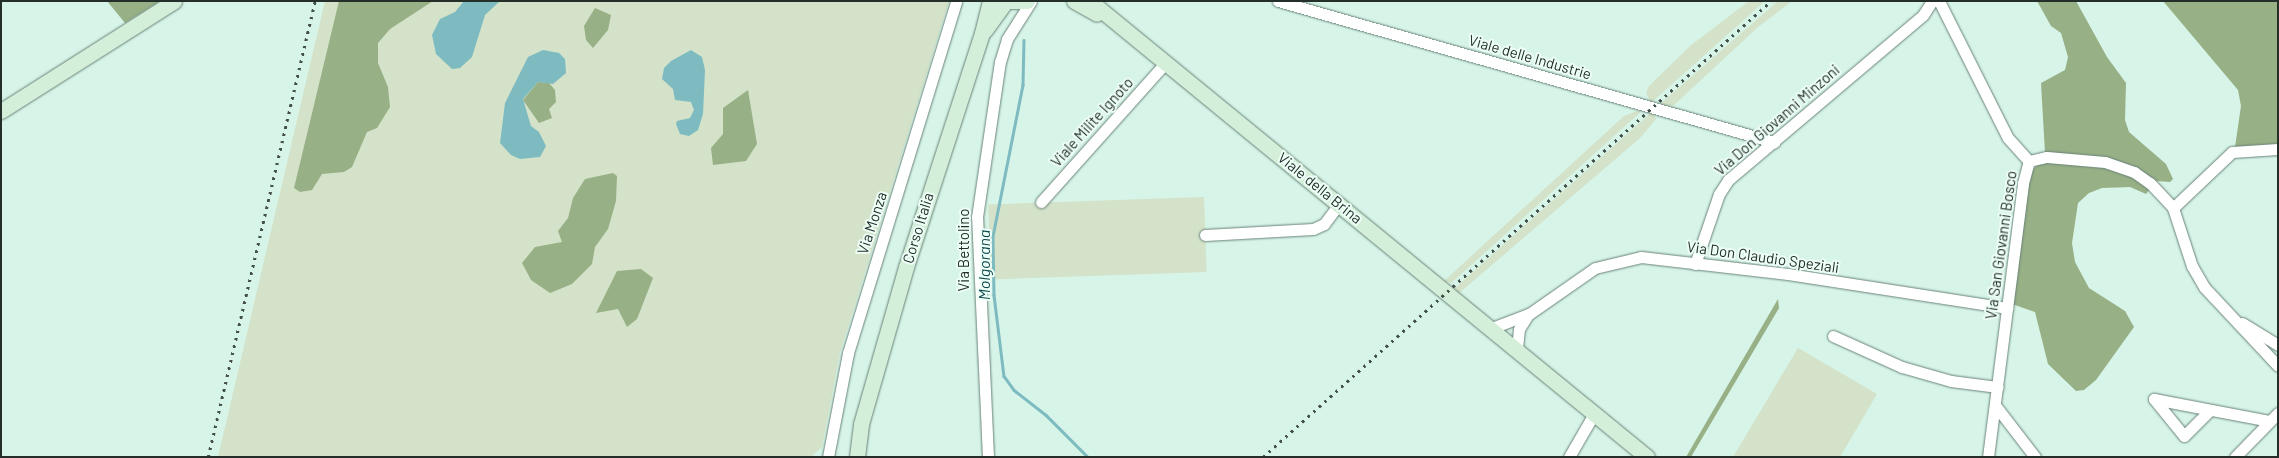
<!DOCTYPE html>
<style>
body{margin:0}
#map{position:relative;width:2279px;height:458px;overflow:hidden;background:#d7f4e8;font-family:Barlow,sans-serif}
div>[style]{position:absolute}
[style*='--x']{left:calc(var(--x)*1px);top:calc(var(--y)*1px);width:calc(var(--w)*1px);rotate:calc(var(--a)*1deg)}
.green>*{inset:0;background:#d3e2c8;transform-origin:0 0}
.forest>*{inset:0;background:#98b086}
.water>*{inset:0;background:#7dbbc1}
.stream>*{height:2.5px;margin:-1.25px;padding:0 1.25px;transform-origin:1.25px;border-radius:1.25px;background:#7dbbc1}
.roads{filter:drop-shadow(0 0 1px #698378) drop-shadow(0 0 1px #698378)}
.street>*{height:11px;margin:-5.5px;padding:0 5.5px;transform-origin:5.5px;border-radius:5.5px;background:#fff}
.secondary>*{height:15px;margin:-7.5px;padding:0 7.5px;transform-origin:7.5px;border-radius:7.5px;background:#d3eed9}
.rail>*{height:2.5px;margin-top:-1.25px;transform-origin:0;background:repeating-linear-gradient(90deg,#425049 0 2.5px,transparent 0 7.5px)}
span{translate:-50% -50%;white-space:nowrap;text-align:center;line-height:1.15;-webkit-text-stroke:4px #edfef7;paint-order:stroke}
.street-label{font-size:15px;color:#242f2a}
.water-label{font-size:16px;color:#0f484d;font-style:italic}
.frame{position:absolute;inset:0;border:2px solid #242f2a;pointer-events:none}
</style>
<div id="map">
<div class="green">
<i style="clip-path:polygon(325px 1px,949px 1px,840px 353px,822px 447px,811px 457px,218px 457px)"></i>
<i style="clip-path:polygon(1749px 1px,1765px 1px,1651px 103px,1646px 93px,1649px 86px,1690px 46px)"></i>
<i style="clip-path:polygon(1778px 1px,1792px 1px,1757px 28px,1673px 106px,1659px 105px)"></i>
<i style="clip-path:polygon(1645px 108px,1458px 277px,1451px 283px,1444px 281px,1624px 116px)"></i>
<i style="clip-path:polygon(1653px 111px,1656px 119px,1640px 138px,1458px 294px,1455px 288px)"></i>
<i style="left:1204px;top:197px;width:75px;height:216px;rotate:88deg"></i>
<i style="clip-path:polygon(1798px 348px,1877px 394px,1840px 457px,1733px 457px)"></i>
</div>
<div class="forest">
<i style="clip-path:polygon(107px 1px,160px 1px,125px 23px)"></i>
<i style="clip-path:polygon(339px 1px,433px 1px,390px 29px,378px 43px,378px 63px,388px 87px,390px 107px,377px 128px,367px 132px,352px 167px,344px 172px,322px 174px,312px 190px,300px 192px,294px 188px)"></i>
<i style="clip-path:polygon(2037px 1px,2076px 1px,2107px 57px,2126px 83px,2125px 120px,2129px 132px,2166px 164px,2173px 179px,2170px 182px,2156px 181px,2146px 194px,2130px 187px,2102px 188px,2089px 193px,2078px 203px,2072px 243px,2075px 262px,2089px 288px,2125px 311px,2134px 327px,2096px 380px,2084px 390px,2076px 391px,2048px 364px,2035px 312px,2012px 304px,2028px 173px,2043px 161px,2045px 153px,2041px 83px,2065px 70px,2068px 57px,2061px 33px,2051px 26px)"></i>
<i style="clip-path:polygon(2163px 1px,2278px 1px,2278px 144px,2235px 147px,2241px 106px,2238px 90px)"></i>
<i style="clip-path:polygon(595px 8px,611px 15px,608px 30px,593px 48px,586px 40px,584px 26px)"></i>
<i style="clip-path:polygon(538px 82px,549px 83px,555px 90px,556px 102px,549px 109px,552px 118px,539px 123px,523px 100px)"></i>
<i style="clip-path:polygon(748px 90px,757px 144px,746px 161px,713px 165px,711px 148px,723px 134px,723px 108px)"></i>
<i style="clip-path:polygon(613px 173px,617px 176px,616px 201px,608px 229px,595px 247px,592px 264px,572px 284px,550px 293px,531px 280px,522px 263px,535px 247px,562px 242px,558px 231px,568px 218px,573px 198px,585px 179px)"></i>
<i style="clip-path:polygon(641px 269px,653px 278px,637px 319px,627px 327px,618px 309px,596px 313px,617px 271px)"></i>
<i style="clip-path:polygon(1778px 299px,1779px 308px,1691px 457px,1686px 457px)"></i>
</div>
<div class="water">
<i style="clip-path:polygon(464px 1px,500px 1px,485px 15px,472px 57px,460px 68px,452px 69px,436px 54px,432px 35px,440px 19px,455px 12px)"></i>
<i style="clip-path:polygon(543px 50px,559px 53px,565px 59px,566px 73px,553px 84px,538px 82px,523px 99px,531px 126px,539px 132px,546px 146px,540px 157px,520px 159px,511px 155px,500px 143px,505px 103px,528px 57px)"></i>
<i style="clip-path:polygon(691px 50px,702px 57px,705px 70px,703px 114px,698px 130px,689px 136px,680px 134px,676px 124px,677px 121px,690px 118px,694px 110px,691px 102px,675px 100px,673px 89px,662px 79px,664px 68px,671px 61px)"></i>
</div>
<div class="stream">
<i style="--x:1024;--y:40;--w:45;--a:91.3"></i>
<i style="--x:1023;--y:85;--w:155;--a:101.2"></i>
<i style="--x:993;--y:237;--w:58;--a:89"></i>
<i style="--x:994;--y:295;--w:82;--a:83"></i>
<i style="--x:1004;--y:376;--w:17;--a:54"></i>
<i style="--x:1014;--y:390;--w:41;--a:38"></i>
<i style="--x:1046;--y:415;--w:59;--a:45"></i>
</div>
<div class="roads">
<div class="street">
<i style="--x:1278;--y:1;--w:516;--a:15.87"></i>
<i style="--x:1939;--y:1;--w:153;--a:63.3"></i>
<i style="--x:2008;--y:138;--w:31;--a:48"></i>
<i style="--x:2029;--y:161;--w:18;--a:-13"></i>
<i style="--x:2047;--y:157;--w:58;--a:4.9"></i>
<i style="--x:2105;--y:162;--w:31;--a:19"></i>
<i style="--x:2134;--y:172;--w:19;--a:35"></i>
<i style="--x:2150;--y:183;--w:34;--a:47"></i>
<i style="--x:2173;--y:208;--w:61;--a:71.9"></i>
<i style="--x:2192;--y:266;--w:24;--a:60"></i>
<i style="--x:2204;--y:287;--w:108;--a:46.9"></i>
<i style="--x:1041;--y:202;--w:188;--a:-48.2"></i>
<i style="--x:2173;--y:208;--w:81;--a:-43.5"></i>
<i style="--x:2232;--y:152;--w:46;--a:-3.7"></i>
<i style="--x:1205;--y:235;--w:108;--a:-3.2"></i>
<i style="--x:1313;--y:229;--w:12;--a:-24"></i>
<i style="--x:1324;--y:224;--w:25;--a:-53"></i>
<i style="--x:1695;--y:264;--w:74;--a:-71.1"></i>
<i style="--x:1719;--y:194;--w:17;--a:-57"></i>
<i style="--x:1728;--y:180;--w:255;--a:-40.2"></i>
<i style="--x:1923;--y:15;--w:17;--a:-57"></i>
<i style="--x:2242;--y:323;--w:42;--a:31.4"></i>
<i style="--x:1492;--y:328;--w:40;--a:-21"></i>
<i style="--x:1529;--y:314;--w:80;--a:-34.9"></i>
<i style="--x:1595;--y:268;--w:47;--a:-13.4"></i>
<i style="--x:1641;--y:257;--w:148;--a:6.6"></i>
<i style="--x:1788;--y:274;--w:222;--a:8.8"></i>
<i style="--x:1833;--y:336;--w:76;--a:24.2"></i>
<i style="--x:1902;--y:367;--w:51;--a:15.9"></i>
<i style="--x:1951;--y:381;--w:47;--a:7.3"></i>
<i style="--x:1517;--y:348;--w:19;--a:-84"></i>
<i style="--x:1519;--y:329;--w:15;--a:-58"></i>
<i style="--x:1995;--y:405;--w:66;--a:52.4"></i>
<i style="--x:2209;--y:411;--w:35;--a:135"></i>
<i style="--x:2184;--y:436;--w:48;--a:-129"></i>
<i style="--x:2154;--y:399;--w:117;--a:10.8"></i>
<i style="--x:828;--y:457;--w:106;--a:-79.1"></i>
<i style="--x:848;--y:353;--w:368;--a:-72.9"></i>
<i style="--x:988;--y:457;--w:240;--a:-92.6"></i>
<i style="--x:977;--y:217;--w:157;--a:-81.6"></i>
<i style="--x:1000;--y:62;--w:24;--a:-73"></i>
<i style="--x:1007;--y:39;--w:45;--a:-57.7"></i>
<i style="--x:1569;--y:457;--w:52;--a:-60"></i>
<i style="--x:1988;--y:457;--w:276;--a:-82.7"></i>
<i style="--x:2023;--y:183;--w:23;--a:-75"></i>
<i style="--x:2235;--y:457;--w:62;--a:-45.7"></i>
</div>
<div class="secondary">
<i style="--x:1011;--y:1;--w:16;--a:0"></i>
<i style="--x:1074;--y:1;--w:26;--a:29"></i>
<i style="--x:1090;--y:1;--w:720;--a:39.31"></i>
<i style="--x:985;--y:30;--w:36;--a:-54"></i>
<i style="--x:1;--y:111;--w:205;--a:-32.4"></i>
<i style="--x:857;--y:457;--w:33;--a:-83"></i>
<i style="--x:861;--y:424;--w:163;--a:-74"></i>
<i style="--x:906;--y:267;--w:246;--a:-72"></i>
<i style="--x:982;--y:33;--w:33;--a:-76"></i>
</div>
</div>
<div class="rail">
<i style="--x:208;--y:457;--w:468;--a:-76.8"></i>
<i style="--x:1263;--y:457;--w:683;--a:-41.91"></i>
</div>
<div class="street-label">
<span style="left:1530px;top:57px;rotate:16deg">Viale delle Industrie</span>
<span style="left:1777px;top:120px;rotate:-41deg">Via Don Giovanni Minzoni</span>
<span style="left:1092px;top:122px;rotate:-48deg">Viale Milite Ignoto</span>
<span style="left:1320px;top:188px;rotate:39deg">Viale della Brina</span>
<span style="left:872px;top:223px;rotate:-72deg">Via Monza</span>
<span style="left:918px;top:228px;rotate:-73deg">Corso Italia</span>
<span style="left:2001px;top:245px;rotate:-82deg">Via San Giovanni Bosco</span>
<span style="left:964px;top:250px;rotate:-90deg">Via Bettolino</span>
<span style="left:1763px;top:257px;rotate:8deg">Via Don Claudio Speziali</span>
</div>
<div class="water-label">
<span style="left:984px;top:265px;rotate:-90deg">Molgorana</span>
</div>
<div class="frame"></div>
</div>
